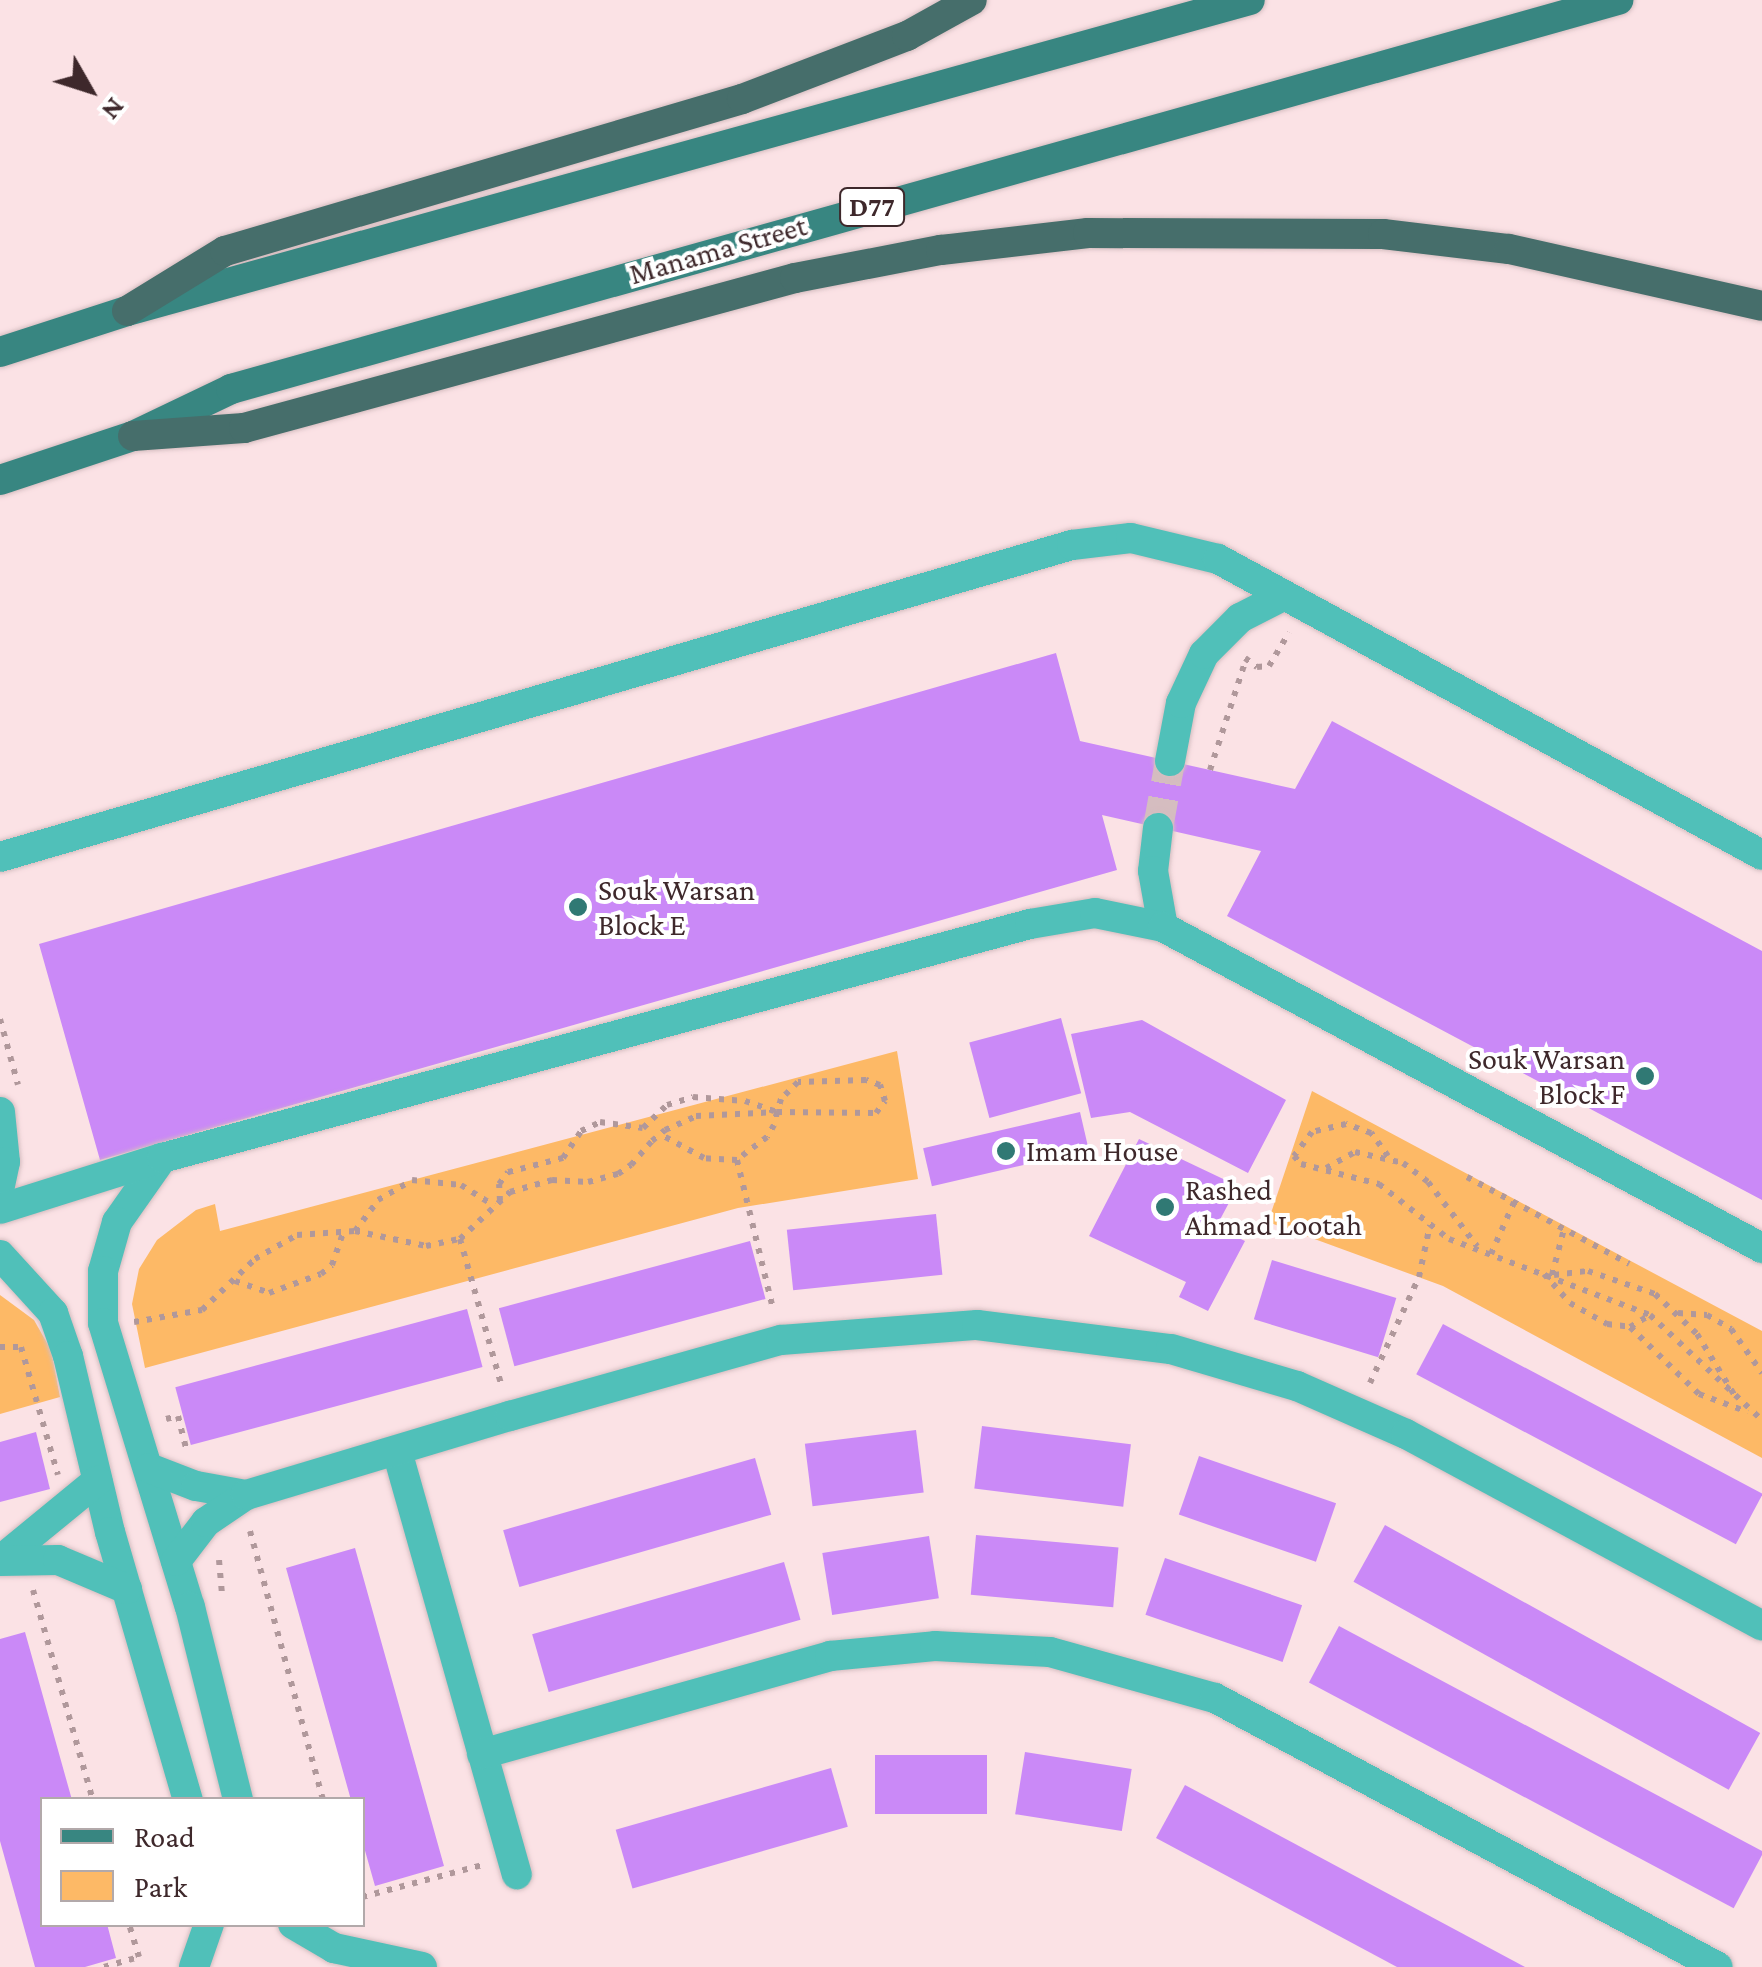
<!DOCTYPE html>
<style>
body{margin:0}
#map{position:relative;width:1762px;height:1967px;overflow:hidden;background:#fbe2e5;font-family:"Crimson Pro",serif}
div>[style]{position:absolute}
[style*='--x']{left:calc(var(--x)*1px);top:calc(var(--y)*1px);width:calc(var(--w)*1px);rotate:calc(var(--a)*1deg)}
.green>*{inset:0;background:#fdb966}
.building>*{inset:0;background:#ca89f7;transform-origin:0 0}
.minor-tunnel>*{height:30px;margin-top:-15px;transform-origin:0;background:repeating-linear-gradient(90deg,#d5bdc0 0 30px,transparent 0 45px)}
.path>*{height:6px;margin-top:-3px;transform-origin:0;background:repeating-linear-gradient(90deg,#b0989b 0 5px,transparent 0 13px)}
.roads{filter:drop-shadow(0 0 2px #d5bdc0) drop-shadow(0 0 2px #d5bdc0)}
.minor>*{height:30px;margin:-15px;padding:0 15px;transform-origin:15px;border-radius:15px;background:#50c0b9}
.primary>*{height:30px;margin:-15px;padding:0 15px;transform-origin:15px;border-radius:15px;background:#388681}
.motorway>*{height:30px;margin:-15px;padding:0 15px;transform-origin:15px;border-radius:15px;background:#466e6b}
.dots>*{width:28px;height:28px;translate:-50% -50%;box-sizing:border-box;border:5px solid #fff;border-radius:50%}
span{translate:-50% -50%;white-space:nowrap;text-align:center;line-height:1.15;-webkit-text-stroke:8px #fff;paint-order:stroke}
.shield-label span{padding:2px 8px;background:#fff;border:2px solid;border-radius:8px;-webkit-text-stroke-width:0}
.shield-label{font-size:28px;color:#3e282b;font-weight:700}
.street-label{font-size:30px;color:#3e282b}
.poi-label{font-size:30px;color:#3e282b}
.left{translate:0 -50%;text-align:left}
.right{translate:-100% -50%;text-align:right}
.legend{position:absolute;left:40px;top:1797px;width:325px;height:130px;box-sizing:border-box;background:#fff;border:2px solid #b2a9aa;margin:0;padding:12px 18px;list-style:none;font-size:30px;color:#3e282b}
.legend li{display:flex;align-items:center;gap:20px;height:50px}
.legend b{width:50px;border:2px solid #b2a9aa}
.north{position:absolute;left:40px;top:40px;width:100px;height:100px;-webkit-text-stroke:8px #fff;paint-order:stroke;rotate:129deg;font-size:28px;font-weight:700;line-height:40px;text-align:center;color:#3e282b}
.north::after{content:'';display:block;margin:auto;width:35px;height:45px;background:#3e282b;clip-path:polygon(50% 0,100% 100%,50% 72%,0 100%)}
</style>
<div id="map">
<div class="green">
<i style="clip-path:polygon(897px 1051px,918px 1179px,738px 1208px,145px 1368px,132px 1304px,139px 1269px,157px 1240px,196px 1210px,215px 1204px,220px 1231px)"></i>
<i style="clip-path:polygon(1312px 1091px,1762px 1331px,1762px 1458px,1443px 1286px,1268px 1222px)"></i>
<i style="clip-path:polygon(0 1295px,34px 1320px,51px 1350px,60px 1397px,0 1414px)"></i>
</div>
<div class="building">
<i style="clip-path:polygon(1056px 653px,1080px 741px,1295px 789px,1332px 721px,1762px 951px,1762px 1200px,1227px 916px,1261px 851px,1102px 815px,1117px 870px,100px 1160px,39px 944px)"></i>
<i style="left:1061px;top:1018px;width:78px;height:95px;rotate:75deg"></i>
<i style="clip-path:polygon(1142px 1020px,1286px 1100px,1248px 1173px,1130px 1112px,1091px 1118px,1071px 1034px)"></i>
<i style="left:1080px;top:1112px;width:39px;height:161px;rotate:77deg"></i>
<i style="clip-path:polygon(1139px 1139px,1238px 1186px,1216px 1227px,1245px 1241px,1208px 1311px,1179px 1297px,1186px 1282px,1089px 1236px)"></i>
<i style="left:936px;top:1214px;width:61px;height:150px;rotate:84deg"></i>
<i style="left:750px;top:1241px;width:60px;height:260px;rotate:75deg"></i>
<i style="left:1272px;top:1260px;width:130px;height:62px;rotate:17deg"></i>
<i style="left:467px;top:1309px;width:60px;height:302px;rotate:75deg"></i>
<i style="left:1443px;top:1324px;width:362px;height:57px;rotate:28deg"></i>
<i style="left:982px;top:1426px;width:150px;height:63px;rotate:7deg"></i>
<i style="left:916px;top:1430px;width:63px;height:112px;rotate:83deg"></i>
<i style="clip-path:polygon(36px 1432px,50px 1489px,0 1502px,0 1442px)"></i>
<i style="left:1199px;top:1456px;width:145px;height:62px;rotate:19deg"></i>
<i style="left:755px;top:1458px;width:59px;height:262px;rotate:74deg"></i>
<i style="left:1385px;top:1525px;width:429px;height:65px;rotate:29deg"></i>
<i style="left:976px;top:1535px;width:143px;height:60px;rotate:5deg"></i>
<i style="left:929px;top:1536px;width:63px;height:108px;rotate:81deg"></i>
<i style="clip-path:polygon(355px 1548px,444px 1866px,375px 1886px,362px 1840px,362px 1800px,351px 1800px,286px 1568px)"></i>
<i style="left:1165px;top:1558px;width:145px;height:60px;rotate:19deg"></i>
<i style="left:784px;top:1562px;width:60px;height:262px;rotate:74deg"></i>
<i style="left:1339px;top:1626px;width:481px;height:64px;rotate:28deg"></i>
<i style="clip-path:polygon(25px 1632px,72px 1800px,42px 1800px,42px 1924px,107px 1924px,116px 1958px,85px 1967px,35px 1967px,0 1841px,0 1639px)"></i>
<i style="left:1025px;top:1752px;width:108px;height:63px;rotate:9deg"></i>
<i style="left:987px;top:1755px;width:59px;height:112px;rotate:90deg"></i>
<i style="left:831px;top:1768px;width:61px;height:224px;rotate:74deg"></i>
<i style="clip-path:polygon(1185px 1785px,1525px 1967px,1397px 1967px,1156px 1838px)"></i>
</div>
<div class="minor-tunnel">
<i style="--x:1158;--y:828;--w:68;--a:-79.8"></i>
</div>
<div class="path">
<i style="--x:1245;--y:658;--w:15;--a:37"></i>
<i style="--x:1257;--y:667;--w:12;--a:-5"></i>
<i style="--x:1269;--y:666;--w:39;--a:-59"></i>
<i style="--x:1210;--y:770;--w:114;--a:-72"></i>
<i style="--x:0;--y:1019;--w:68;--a:74.7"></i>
<i style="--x:1388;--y:1156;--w:29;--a:-126"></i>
<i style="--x:1371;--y:1133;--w:27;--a:-160"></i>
<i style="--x:1346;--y:1124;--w:35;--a:167"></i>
<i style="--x:1312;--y:1132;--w:30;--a:127"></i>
<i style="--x:1294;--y:1156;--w:11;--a:49"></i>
<i style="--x:1301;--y:1164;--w:81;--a:14.4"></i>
<i style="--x:1379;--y:1184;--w:89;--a:38.2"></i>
<i style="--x:1449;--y:1239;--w:215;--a:20.7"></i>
<i style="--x:1650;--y:1315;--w:154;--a:43.2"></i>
<i style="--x:737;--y:1160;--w:153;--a:76.4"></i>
<i style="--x:1326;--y:1168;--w:33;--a:-29"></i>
<i style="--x:1355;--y:1152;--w:49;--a:12.9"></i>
<i style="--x:1403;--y:1163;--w:31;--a:37"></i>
<i style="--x:1428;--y:1182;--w:81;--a:52.6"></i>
<i style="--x:1467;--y:1177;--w:184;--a:28.2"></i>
<i style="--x:500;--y:1201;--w:17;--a:-93"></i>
<i style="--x:499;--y:1184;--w:15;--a:-53"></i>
<i style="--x:508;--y:1172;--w:57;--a:-14.3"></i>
<i style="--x:563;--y:1158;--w:32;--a:-56"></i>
<i style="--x:581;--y:1131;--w:21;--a:-25"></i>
<i style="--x:600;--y:1122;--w:43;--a:7.9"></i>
<i style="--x:643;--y:1128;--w:33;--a:-44"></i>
<i style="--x:667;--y:1105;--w:27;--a:-17"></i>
<i style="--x:693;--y:1097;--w:52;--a:4.4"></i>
<i style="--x:745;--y:1101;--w:31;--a:19"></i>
<i style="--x:355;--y:1231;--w:39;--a:-53"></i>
<i style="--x:378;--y:1200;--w:39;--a:-30"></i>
<i style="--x:412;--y:1180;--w:49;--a:5.8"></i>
<i style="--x:461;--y:1185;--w:39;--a:32"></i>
<i style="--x:460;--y:1239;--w:154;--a:74.2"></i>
<i style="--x:1491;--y:1254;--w:57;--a:-66.1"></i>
<i style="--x:1544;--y:1274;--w:39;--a:48"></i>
<i style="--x:1570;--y:1303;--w:43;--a:29.6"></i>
<i style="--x:1607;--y:1324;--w:23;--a:7"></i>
<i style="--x:1630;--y:1327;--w:23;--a:-31"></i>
<i style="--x:1552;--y:1275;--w:48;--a:-75.4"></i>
<i style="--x:1554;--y:1275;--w:34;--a:-7"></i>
<i style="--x:1588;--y:1271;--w:71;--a:18.9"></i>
<i style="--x:1655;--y:1294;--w:58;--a:43.6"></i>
<i style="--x:1697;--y:1334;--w:73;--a:58.5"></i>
<i style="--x:235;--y:1281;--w:36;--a:19"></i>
<i style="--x:269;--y:1293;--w:55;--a:-20.1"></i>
<i style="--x:321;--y:1274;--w:14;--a:-39"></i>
<i style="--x:332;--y:1265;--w:36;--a:-71"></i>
<i style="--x:1678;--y:1313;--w:29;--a:4"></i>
<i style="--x:1707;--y:1315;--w:28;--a:30"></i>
<i style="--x:1731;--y:1329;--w:54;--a:54.8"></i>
<i style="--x:134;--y:1322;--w:69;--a:-10"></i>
<i style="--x:202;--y:1310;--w:74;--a:-43.9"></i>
<i style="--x:255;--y:1259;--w:48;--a:-29.7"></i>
<i style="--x:297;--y:1235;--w:58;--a:-3.9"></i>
<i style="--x:355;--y:1231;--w:73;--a:11.9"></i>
<i style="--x:426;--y:1246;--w:35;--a:-12"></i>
<i style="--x:460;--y:1239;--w:69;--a:-43.2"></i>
<i style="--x:510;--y:1192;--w:44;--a:-15.9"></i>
<i style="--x:552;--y:1180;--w:36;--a:3"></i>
<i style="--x:588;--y:1182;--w:31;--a:-15"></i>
<i style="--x:618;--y:1174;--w:16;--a:-35"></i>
<i style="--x:631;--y:1165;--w:32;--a:-49"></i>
<i style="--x:652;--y:1141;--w:17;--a:-40"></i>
<i style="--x:665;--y:1130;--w:34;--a:-24"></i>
<i style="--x:696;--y:1116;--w:81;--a:-2.8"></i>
<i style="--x:777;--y:1112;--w:99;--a:0.6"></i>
<i style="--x:876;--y:1113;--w:15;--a:-53"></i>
<i style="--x:885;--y:1101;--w:17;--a:-107"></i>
<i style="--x:880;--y:1085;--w:15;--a:-160"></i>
<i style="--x:866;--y:1080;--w:68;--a:178.3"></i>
<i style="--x:798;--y:1082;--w:24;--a:135"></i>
<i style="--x:781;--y:1099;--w:14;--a:107"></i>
<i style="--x:777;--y:1112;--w:13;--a:103"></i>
<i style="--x:774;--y:1125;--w:14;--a:120"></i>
<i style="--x:767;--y:1137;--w:38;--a:143"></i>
<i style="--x:737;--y:1160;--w:33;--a:-177"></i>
<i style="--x:704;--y:1158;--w:50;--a:-151.4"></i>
<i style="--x:1630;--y:1327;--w:96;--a:44.2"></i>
<i style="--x:1699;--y:1394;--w:52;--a:20.2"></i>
<i style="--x:0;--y:1347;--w:21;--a:0"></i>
<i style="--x:21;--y:1347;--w:133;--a:73.9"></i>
<i style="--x:1370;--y:1383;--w:117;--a:-65.2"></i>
<i style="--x:1419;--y:1277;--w:53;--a:-78.1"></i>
<i style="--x:166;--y:1419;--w:12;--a:-14"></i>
<i style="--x:178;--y:1416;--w:34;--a:76"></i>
<i style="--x:250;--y:1531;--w:279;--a:74.8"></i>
<i style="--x:219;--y:1560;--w:36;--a:85"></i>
<i style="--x:33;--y:1590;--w:218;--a:74.1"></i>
<i style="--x:362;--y:1897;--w:124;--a:-14.9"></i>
<i style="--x:104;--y:1967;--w:36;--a:-16"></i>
<i style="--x:139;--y:1957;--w:34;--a:-107"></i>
</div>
<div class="roads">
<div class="minor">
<i style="--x:1170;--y:761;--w:59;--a:-79.3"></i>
<i style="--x:1181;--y:703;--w:54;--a:-64.9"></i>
<i style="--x:1204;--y:654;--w:51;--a:-45"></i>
<i style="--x:1240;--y:618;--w:48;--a:-27.1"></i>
<i style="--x:1158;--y:828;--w:43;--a:96.6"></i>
<i style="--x:1153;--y:871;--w:57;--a:79.9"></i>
<i style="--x:0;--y:857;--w:1116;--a:-16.23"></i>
<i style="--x:1072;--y:545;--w:59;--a:-6.8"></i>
<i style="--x:1131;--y:538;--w:89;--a:13.6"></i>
<i style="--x:1218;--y:559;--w:619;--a:28.55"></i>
<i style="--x:0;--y:1112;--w:50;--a:84.3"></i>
<i style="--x:5;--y:1162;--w:25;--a:102"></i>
<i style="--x:162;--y:1158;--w:78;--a:125.1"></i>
<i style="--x:117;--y:1222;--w:51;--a:105.9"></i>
<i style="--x:103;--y:1271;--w:52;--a:90"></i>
<i style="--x:103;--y:1323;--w:297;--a:73"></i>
<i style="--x:190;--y:1607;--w:199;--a:76"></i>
<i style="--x:0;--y:1209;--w:170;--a:-17.5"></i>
<i style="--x:162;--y:1158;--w:899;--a:-15.09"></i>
<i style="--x:1030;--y:924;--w:66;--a:-9.6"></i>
<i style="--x:1095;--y:913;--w:69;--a:11.6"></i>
<i style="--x:1163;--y:927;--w:680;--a:28.19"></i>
<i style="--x:0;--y:1255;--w:79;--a:47.6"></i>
<i style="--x:53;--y:1313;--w:46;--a:70.8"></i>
<i style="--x:68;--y:1356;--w:181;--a:76.6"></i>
<i style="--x:110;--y:1532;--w:279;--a:73.8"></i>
<i style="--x:397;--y:1451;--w:440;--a:74.2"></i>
<i style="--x:149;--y:1468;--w:50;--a:21"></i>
<i style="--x:196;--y:1486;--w:51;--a:10.2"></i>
<i style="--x:3;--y:1558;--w:122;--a:-39.3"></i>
<i style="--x:0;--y:1561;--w:58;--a:-1"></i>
<i style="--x:58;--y:1560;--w:75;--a:22.8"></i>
<i style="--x:176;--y:1561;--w:49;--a:-52.4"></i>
<i style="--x:206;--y:1522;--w:48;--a:-34"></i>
<i style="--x:246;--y:1495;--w:276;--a:-16.7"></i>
<i style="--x:510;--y:1416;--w:281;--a:-15.7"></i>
<i style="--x:781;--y:1340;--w:197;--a:-4.4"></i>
<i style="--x:977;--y:1325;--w:195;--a:7.1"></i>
<i style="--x:1171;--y:1349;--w:131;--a:16.4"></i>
<i style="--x:1297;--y:1386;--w:119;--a:23.8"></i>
<i style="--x:1406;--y:1434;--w:404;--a:28.3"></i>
<i style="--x:482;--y:1754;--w:362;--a:-15.7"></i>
<i style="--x:830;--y:1656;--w:105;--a:-5.4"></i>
<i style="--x:935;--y:1646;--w:115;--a:3"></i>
<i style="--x:1050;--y:1652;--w:171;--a:15.6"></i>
<i style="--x:1215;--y:1698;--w:570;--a:28.14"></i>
<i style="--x:293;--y:1924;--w:48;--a:30.3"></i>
<i style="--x:334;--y:1948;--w:90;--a:12.2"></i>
<i style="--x:194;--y:1967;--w:46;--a:-70.8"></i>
</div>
<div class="primary">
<i style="--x:0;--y:352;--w:133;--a:-17.9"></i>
<i style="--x:127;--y:311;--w:1165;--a:-15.48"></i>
<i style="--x:0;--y:480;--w:140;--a:-18.3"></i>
<i style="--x:133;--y:436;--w:109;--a:-25.6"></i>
<i style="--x:231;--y:389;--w:1441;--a:-15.67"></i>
</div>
<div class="motorway">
<i style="--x:127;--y:311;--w:115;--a:-31.5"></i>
<i style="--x:225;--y:251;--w:539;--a:-16.38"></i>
<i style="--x:742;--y:99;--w:177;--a:-20.9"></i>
<i style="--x:907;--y:36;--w:74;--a:-29"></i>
<i style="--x:133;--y:436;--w:111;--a:-4.1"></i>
<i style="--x:244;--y:428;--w:571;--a:-15.23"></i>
<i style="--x:795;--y:278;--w:149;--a:-10.9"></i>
<i style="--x:941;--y:250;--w:148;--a:-6.6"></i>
<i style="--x:1088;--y:233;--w:295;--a:0.2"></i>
<i style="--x:1383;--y:234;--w:127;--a:6.8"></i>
<i style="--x:1509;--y:249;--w:259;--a:12.7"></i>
</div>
</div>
<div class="dots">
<i style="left:578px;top:907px;background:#307974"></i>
<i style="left:1645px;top:1076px;background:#307974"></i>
<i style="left:1006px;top:1151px;background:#307974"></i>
<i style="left:1165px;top:1207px;background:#307974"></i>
</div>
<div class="shield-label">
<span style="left:872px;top:207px">D77</span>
</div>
<div class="street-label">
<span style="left:718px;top:250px;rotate:-16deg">Manama Street</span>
</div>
<div class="poi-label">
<span class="left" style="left:598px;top:907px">Souk Warsan<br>Block E</span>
<span class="right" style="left:1625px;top:1076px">Souk Warsan<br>Block F</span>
<span class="left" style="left:1026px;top:1151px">Imam House</span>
<span class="left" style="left:1185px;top:1207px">Rashed<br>Ahmad Lootah</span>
</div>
<ul class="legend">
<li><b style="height:12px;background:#388681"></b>Road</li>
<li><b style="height:28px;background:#fdb966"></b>Park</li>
</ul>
<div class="north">N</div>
</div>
